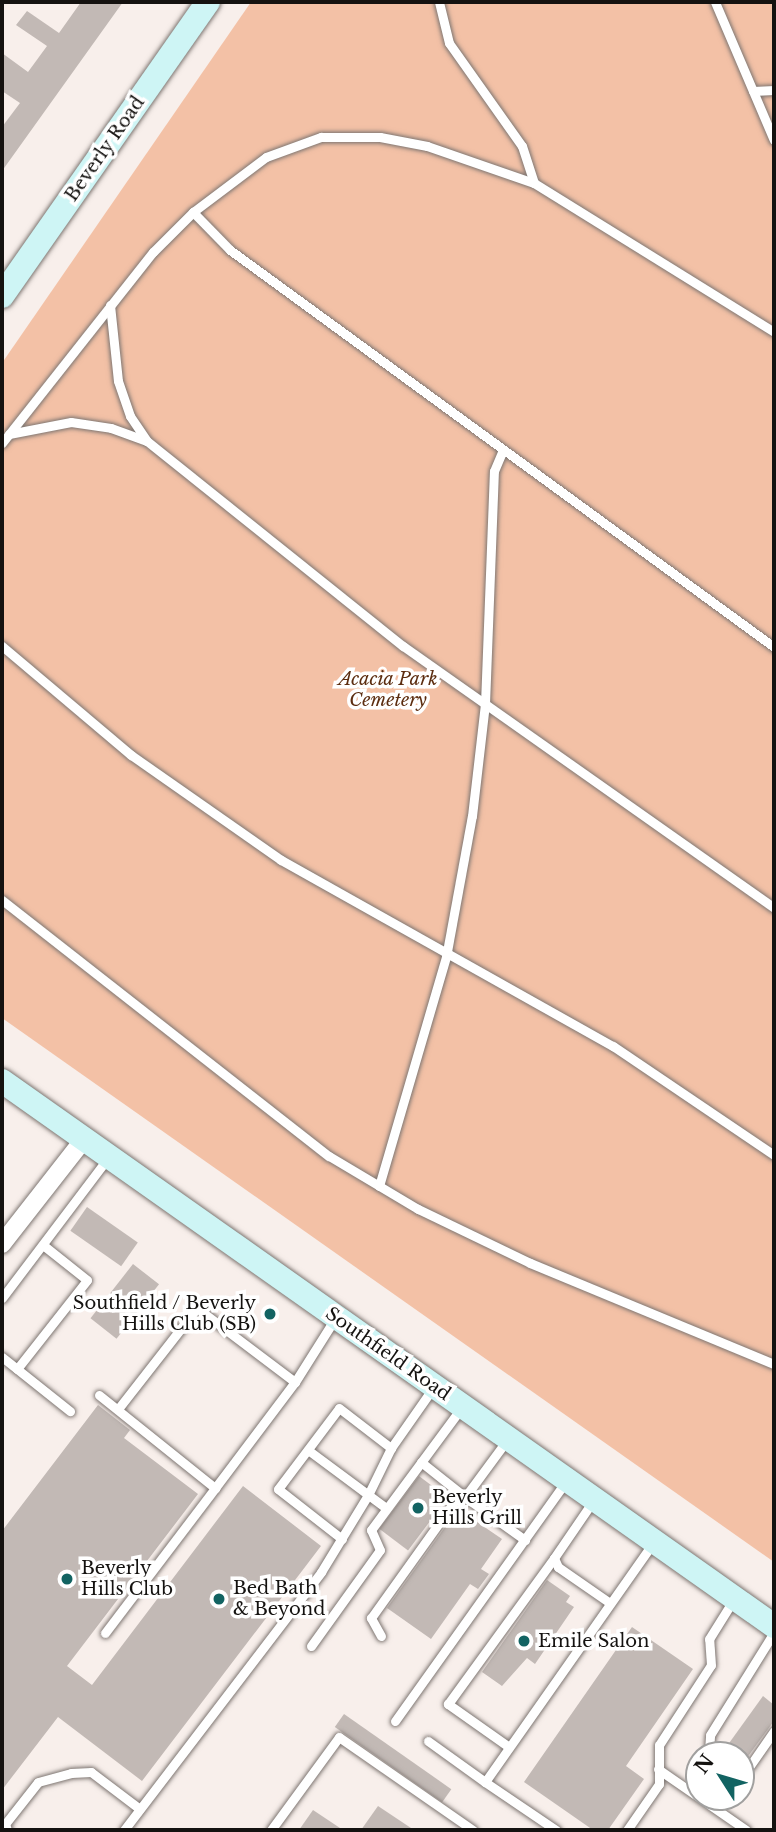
<!DOCTYPE html>
<style>
body{margin:0}
#map{position:relative;width:776px;height:1832px;overflow:hidden;background:#f8efeb;font-family:"Libre Baskerville",serif}
div>[style]{position:absolute}
[style*='--x']{left:calc(var(--x)*1px);top:calc(var(--y)*1px);width:calc(var(--w)*1px);rotate:calc(var(--a)*1deg)}
.green>*{inset:0;background:#f3c1a6}
.building>*{inset:0;background:#c2b9b5;transform-origin:0 0}
.roads{filter:drop-shadow(0 0 2px #7e7672) drop-shadow(0 0 2px #7e7672)}
.lane>*{height:9px;margin:-4.5px;padding:0 4.5px;transform-origin:4.5px;border-radius:4.5px;background:#fff}
.street>*{height:18px;margin:-9px;padding:0 9px;transform-origin:9px;border-radius:9px;background:#fff}
.secondary>*{height:24px;margin:-12px;padding:0 12px;transform-origin:12px;border-radius:12px;background:#cef5f5}
.dots>*{width:19px;height:19px;translate:-50% -50%;box-sizing:border-box;border:4px solid #fff;border-radius:50%}
span{translate:-50% -50%;white-space:nowrap;text-align:center;line-height:1.15;-webkit-text-stroke:7px #fff;paint-order:stroke}
.street-label{font-size:18px;color:#141210}
.park-label{font-size:18px;color:#5c2d10;font-style:italic}
.poi-label{font-size:18px;color:#141210}
.right{translate:-100% -50%;text-align:right}
.left{translate:0 -50%;text-align:left}
.frame{position:absolute;inset:0;border:4px solid #141210;pointer-events:none}
.north{position:absolute;left:685px;top:1741px;width:70px;height:70px;box-sizing:border-box;background:#fff;border:2px solid #a1a09f;border-radius:50%;rotate:307deg;font-size:19px;font-weight:700;line-height:28px;text-align:center;color:#141210}
.north::after{content:'';display:block;margin:auto;width:24px;height:32px;background:#126362;clip-path:polygon(50% 0,100% 100%,50% 72%,0 100%)}
</style>
<div id="map">
<div class="green">
<i style="clip-path:polygon(251px 2px,774px 2px,774px 1562px,2px 1018px,2px 363px)"></i>
</div>
<div class="building">
<i style="clip-path:polygon(81px 2px,123px 2px,2px 171px,2px 127px,20px 103px,2px 91px,2px 53px,28px 72px,47px 46px,16px 25px,27px 11px,59px 33px)"></i>
<i style="left:87px;top:1207px;width:62px;height:29px;rotate:35deg"></i>
<i style="left:133px;top:1264px;width:33px;height:69px;rotate:38deg"></i>
<i style="clip-path:polygon(98px 1405px,130px 1430px,124px 1438px,198px 1494px,67px 1666px,92px 1685px,243px 1486px,321px 1546px,142px 1781px,58px 1717px,2px 1790px,2px 1531px)"></i>
<i style="left:419px;top:1476px;width:36px;height:66px;rotate:37deg"></i>
<i style="clip-path:polygon(458px 1509px,502px 1539px,481px 1569px,489px 1574px,478px 1589px,470px 1584px,431px 1639px,387px 1608px)"></i>
<i style="clip-path:polygon(547px 1580px,570px 1596px,566px 1602px,574px 1607px,535px 1664px,527px 1658px,502px 1686px,482px 1672px)"></i>
<i style="clip-path:polygon(632px 1627px,693px 1669px,626px 1766px,644px 1779px,608px 1830px,593px 1830px,524px 1782px)"></i>
<i style="clip-path:polygon(763px 1696px,774px 1705px,774px 1721px,746px 1759px,727px 1746px)"></i>
<i style="left:344px;top:1714px;width:131px;height:16px;rotate:35deg"></i>
<i style="clip-path:polygon(378px 1806px,414px 1830px,361px 1830px)"></i>
<i style="clip-path:polygon(313px 1810px,343px 1830px,299px 1830px)"></i>
</div>
<div class="roads">
<div class="lane">
<i style="--x:439;--y:2;--w:42;--a:76.3"></i>
<i style="--x:449;--y:43;--w:126;--a:54.7"></i>
<i style="--x:522;--y:146;--w:39;--a:72"></i>
<i style="--x:715;--y:2;--w:150;--a:66.9"></i>
<i style="--x:753;--y:91;--w:21;--a:-3"></i>
<i style="--x:193;--y:212;--w:53;--a:45.8"></i>
<i style="--x:230;--y:250;--w:673;--a:36.12"></i>
<i style="--x:110;--y:305;--w:76;--a:84"></i>
<i style="--x:118;--y:381;--w:37;--a:71"></i>
<i style="--x:130;--y:416;--w:30;--a:56"></i>
<i style="--x:9;--y:434;--w:63;--a:-11"></i>
<i style="--x:71;--y:422;--w:40;--a:8.5"></i>
<i style="--x:111;--y:428;--w:38;--a:20"></i>
<i style="--x:147;--y:441;--w:328;--a:38.7"></i>
<i style="--x:403;--y:646;--w:454;--a:35.2"></i>
<i style="--x:2;--y:443;--w:243;--a:-51.7"></i>
<i style="--x:153;--y:252;--w:57;--a:-45"></i>
<i style="--x:193;--y:212;--w:91;--a:-37"></i>
<i style="--x:266;--y:157;--w:59;--a:-20"></i>
<i style="--x:321;--y:137;--w:59;--a:0"></i>
<i style="--x:380;--y:137;--w:48;--a:10.8"></i>
<i style="--x:427;--y:146;--w:113;--a:19.1"></i>
<i style="--x:534;--y:183;--w:282;--a:31.8"></i>
<i style="--x:2;--y:646;--w:169;--a:40.2"></i>
<i style="--x:131;--y:755;--w:183;--a:35"></i>
<i style="--x:281;--y:860;--w:381;--a:29.3"></i>
<i style="--x:613;--y:1046;--w:194;--a:34.1"></i>
<i style="--x:2;--y:900;--w:415;--a:38.1"></i>
<i style="--x:329;--y:1156;--w:104;--a:30.8"></i>
<i style="--x:418;--y:1209;--w:124;--a:25.7"></i>
<i style="--x:530;--y:1263;--w:264;--a:22.5"></i>
<i style="--x:379;--y:1186;--w:239;--a:-73.7"></i>
<i style="--x:446;--y:957;--w:143;--a:-79.6"></i>
<i style="--x:472;--y:816;--w:113;--a:-83.4"></i>
<i style="--x:485;--y:704;--w:233;--a:-87.8"></i>
<i style="--x:494;--y:471;--w:23;--a:-67"></i>
<i style="--x:2;--y:1298;--w:176;--a:-52.9"></i>
<i style="--x:2;--y:1357;--w:87;--a:38.5"></i>
<i style="--x:17;--y:1369;--w:113;--a:-51.8"></i>
<i style="--x:87;--y:1280;--w:56;--a:-141.5"></i>
<i style="--x:99;--y:1395;--w:149;--a:38.7"></i>
<i style="--x:215;--y:1488;--w:133;--a:-53"></i>
<i style="--x:295;--y:1382;--w:73;--a:-57.8"></i>
<i style="--x:118;--y:1409;--w:128;--a:-52"></i>
<i style="--x:197;--y:1308;--w:123;--a:37.1"></i>
<i style="--x:308;--y:1450;--w:97;--a:36.6"></i>
<i style="--x:421;--y:1462;--w:56;--a:38.5"></i>
<i style="--x:465;--y:1497;--w:71;--a:-53.6"></i>
<i style="--x:593;--y:1501;--w:69;--a:124.4"></i>
<i style="--x:554;--y:1558;--w:10;--a:66"></i>
<i style="--x:558;--y:1567;--w:63;--a:34.7"></i>
<i style="--x:342;--y:1539;--w:81;--a:-142"></i>
<i style="--x:278;--y:1489;--w:101;--a:-53"></i>
<i style="--x:339;--y:1408;--w:66;--a:37.6"></i>
<i style="--x:105;--y:1633;--w:182;--a:-52.8"></i>
<i style="--x:381;--y:1636;--w:21;--a:-119"></i>
<i style="--x:371;--y:1618;--w:148;--a:-54.4"></i>
<i style="--x:457;--y:1498;--w:8;--a:-7"></i>
<i style="--x:465;--y:1497;--w:74;--a:35.6"></i>
<i style="--x:311;--y:1646;--w:118;--a:-54.3"></i>
<i style="--x:380;--y:1550;--w:22;--a:-114"></i>
<i style="--x:371;--y:1530;--w:153;--a:-53.5"></i>
<i style="--x:395;--y:1721;--w:295;--a:-54.5"></i>
<i style="--x:428;--y:1741;--w:70;--a:35.7"></i>
<i style="--x:485;--y:1782;--w:292;--a:-54.9"></i>
<i style="--x:509;--y:1747;--w:75;--a:-144.8"></i>
<i style="--x:448;--y:1704;--w:180;--a:-54"></i>
<i style="--x:714;--y:1755;--w:6;--a:-141"></i>
<i style="--x:709;--y:1751;--w:16;--a:-86"></i>
<i style="--x:710;--y:1735;--w:121;--a:-58.1"></i>
<i style="--x:658;--y:1769;--w:107;--a:34.7"></i>
<i style="--x:741;--y:1769;--w:8;--a:-14"></i>
<i style="--x:749;--y:1767;--w:44;--a:-55.2"></i>
<i style="--x:485;--y:1782;--w:86;--a:34.1"></i>
<i style="--x:7;--y:1830;--w:6;--a:-108"></i>
<i style="--x:5;--y:1824;--w:53;--a:-51.8"></i>
<i style="--x:38;--y:1782;--w:34;--a:-15"></i>
<i style="--x:71;--y:1773;--w:20;--a:-3"></i>
<i style="--x:91;--y:1772;--w:61;--a:37.1"></i>
<i style="--x:124;--y:1830;--w:325;--a:-52.6"></i>
<i style="--x:321;--y:1572;--w:90;--a:-58.6"></i>
<i style="--x:368;--y:1495;--w:52;--a:-63.9"></i>
<i style="--x:391;--y:1448;--w:73;--a:-55"></i>
<i style="--x:271;--y:1830;--w:115;--a:-53.8"></i>
<i style="--x:339;--y:1737;--w:163;--a:34.8"></i>
<i style="--x:627;--y:1830;--w:56;--a:-55.2"></i>
<i style="--x:659;--y:1784;--w:39;--a:-90"></i>
<i style="--x:659;--y:1745;--w:95;--a:-57"></i>
<i style="--x:711;--y:1665;--w:26;--a:-94"></i>
<i style="--x:709;--y:1639;--w:47;--a:-58"></i>
</div>
<div class="street">
<i style="--x:2;--y:1244;--w:133;--a:-52"></i>
</div>
<div class="secondary">
<i style="--x:2;--y:296;--w:359;--a:-55"></i>
<i style="--x:2;--y:1081;--w:945;--a:35.22"></i>
</div>
</div>
<div class="dots">
<i style="left:270px;top:1314px;background:#126362"></i>
<i style="left:418px;top:1508px;background:#126362"></i>
<i style="left:67px;top:1579px;background:#126362"></i>
<i style="left:219px;top:1599px;background:#126362"></i>
<i style="left:524px;top:1641px;background:#126362"></i>
</div>
<div class="street-label">
<span style="left:105px;top:149px;rotate:-55deg">Beverly Road</span>
<span style="left:388px;top:1354px;rotate:35deg">Southfield Road</span>
</div>
<div class="park-label">
<span style="left:388px;top:690px">Acacia Park<br>Cemetery</span>
</div>
<div class="poi-label">
<span class="right" style="left:256px;top:1314px">Southfield / Beverly<br>Hills Club (SB)</span>
<span class="left" style="left:432px;top:1508px">Beverly<br>Hills Grill</span>
<span class="left" style="left:81px;top:1579px">Beverly<br>Hills Club</span>
<span class="left" style="left:233px;top:1599px">Bed Bath<br>&amp; Beyond</span>
<span class="left" style="left:538px;top:1641px">Emile Salon</span>
</div>
<div class="frame"></div>
<div class="north">N</div>
</div>
